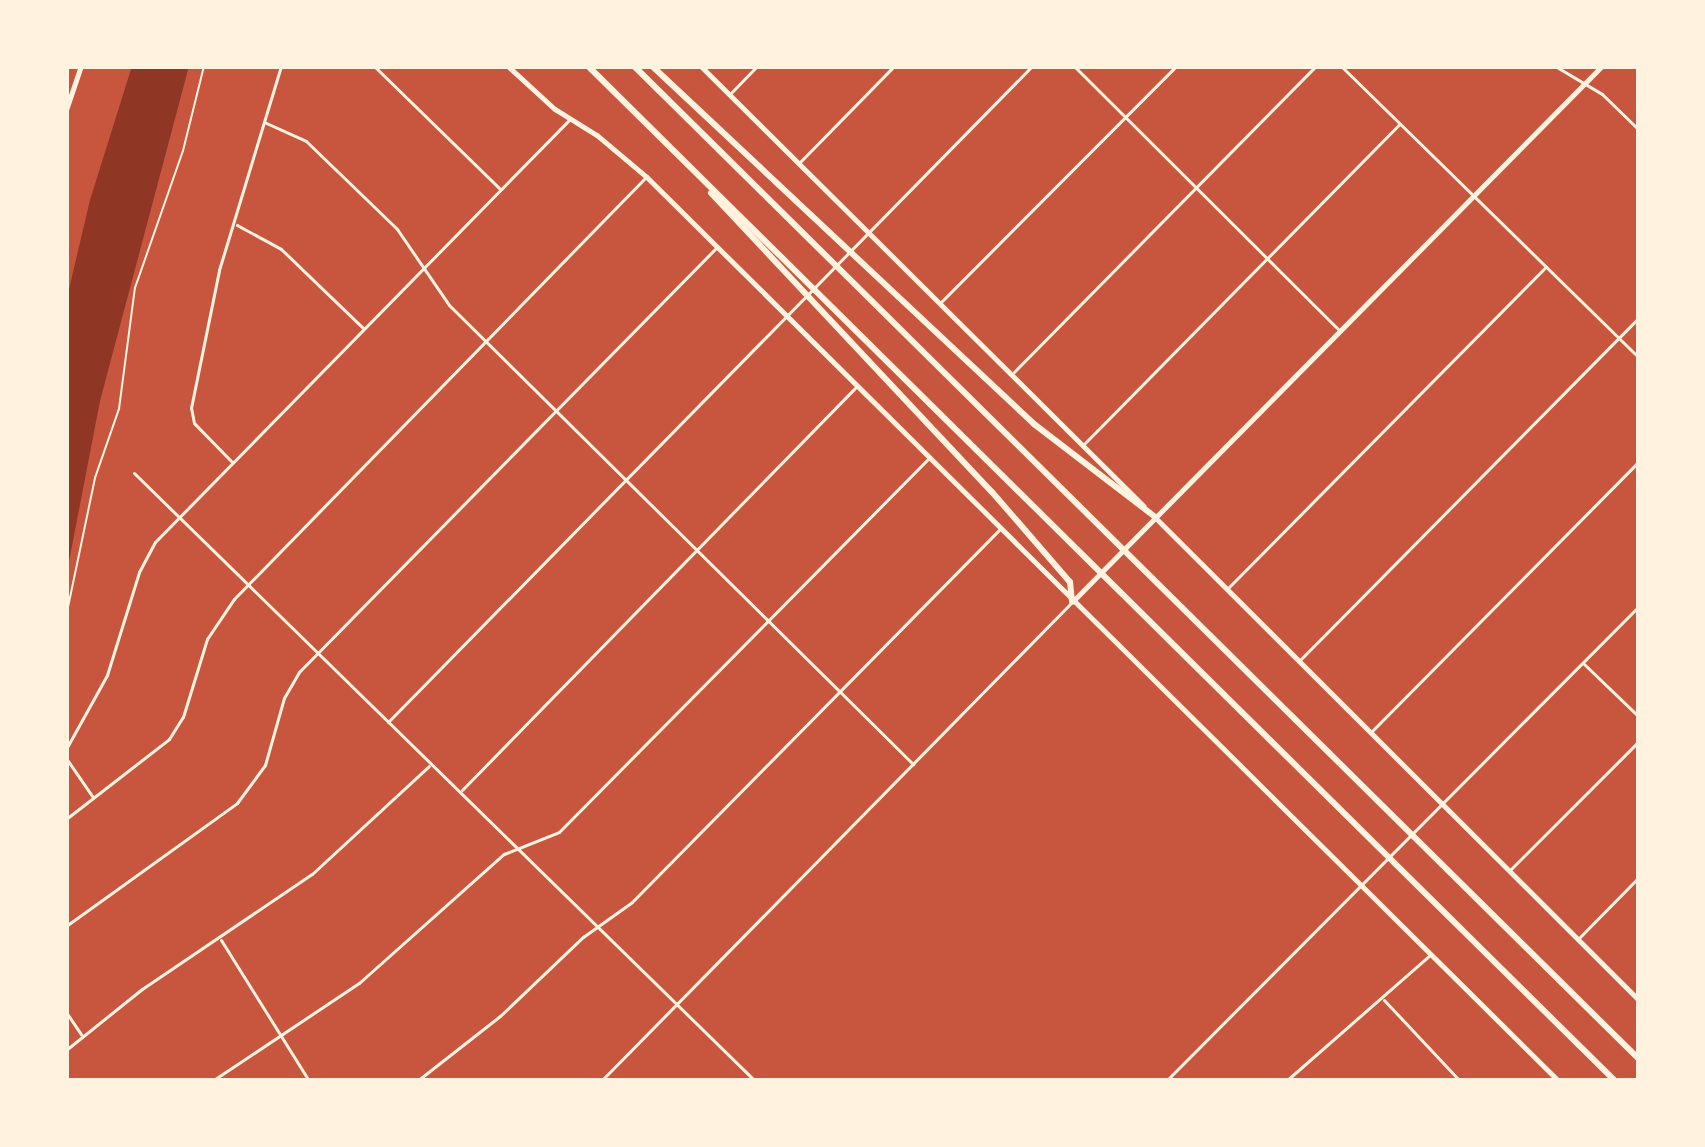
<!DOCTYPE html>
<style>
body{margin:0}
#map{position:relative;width:1705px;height:1147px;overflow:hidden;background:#c8553d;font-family:"Fira Sans Condensed",sans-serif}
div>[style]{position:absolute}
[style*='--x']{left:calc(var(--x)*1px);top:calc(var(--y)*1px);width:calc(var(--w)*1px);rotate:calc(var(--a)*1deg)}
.water>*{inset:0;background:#8f3625}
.service>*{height:1.5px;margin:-0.75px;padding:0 0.75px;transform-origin:0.75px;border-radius:0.75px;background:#fff3e0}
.minor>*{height:3px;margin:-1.5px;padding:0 1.5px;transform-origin:1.5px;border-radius:1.5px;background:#fff3e0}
.tertiary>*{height:4.5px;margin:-2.25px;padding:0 2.25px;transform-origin:2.25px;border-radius:2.25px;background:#fff3e0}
.motorway>*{height:6px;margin:-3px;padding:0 3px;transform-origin:3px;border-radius:3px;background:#fff3e0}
span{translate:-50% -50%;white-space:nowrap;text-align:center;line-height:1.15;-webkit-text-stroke:12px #fff3e0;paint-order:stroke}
.frame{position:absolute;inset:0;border:69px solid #fff3e0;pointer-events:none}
</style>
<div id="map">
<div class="water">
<i style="clip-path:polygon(132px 66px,189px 66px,100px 401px,66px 577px,66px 302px,90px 200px)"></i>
</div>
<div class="service">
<i style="--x:66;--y:617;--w:142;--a:-78.2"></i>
<i style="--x:95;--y:478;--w:73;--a:-70.8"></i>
<i style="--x:119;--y:409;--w:122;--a:-82.5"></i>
<i style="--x:135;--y:288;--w:145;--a:-70.7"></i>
<i style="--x:183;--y:151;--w:88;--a:-76.1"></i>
</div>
<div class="minor">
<i style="--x:374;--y:66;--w:176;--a:44.3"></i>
<i style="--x:1074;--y:66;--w:373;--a:44.9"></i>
<i style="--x:1341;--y:66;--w:417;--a:44.4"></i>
<i style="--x:1555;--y:66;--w:55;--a:30.8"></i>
<i style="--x:1602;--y:94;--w:52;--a:44.2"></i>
<i style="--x:729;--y:95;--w:40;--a:-46"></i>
<i style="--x:264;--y:122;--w:46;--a:24.3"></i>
<i style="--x:306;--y:141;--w:127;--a:44"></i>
<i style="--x:397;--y:229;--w:92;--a:55.6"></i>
<i style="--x:449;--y:305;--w:653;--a:44.69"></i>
<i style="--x:799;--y:163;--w:136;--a:-45.6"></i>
<i style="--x:237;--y:225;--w:50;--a:28.6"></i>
<i style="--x:281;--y:249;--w:114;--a:43.9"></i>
<i style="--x:941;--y:302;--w:333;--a:-45.1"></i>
<i style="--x:1014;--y:372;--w:430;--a:-45.4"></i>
<i style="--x:1085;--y:443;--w:448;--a:-45.4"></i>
<i style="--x:232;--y:462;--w:54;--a:-134.3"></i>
<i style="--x:194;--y:423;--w:15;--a:-101"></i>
<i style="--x:191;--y:408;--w:141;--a:-78.5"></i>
<i style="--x:219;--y:270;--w:213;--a:-73.1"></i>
<i style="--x:134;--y:473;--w:869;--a:44.39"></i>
<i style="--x:1228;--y:588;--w:452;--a:-45.3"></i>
<i style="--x:1300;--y:660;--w:482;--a:-45.3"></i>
<i style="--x:1584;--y:664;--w:76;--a:43.9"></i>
<i style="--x:388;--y:722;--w:919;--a:-45.53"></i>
<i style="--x:1372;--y:731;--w:380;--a:-45.3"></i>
<i style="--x:66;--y:749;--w:85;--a:-61"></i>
<i style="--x:107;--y:675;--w:108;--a:-72.7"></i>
<i style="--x:139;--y:572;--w:34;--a:-62"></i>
<i style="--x:155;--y:542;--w:591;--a:-45.55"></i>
<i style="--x:66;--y:758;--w:46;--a:55.6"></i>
<i style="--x:462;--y:790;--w:562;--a:-45.65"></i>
<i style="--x:66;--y:819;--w:130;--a:-37.8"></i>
<i style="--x:169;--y:739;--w:26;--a:-58"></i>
<i style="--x:183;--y:717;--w:82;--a:-72.9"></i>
<i style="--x:207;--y:639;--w:48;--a:-56"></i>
<i style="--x:234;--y:599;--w:587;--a:-45.69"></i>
<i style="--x:1509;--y:871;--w:184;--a:-45"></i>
<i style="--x:66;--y:926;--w:211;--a:-35.7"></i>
<i style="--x:237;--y:803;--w:47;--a:-53.6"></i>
<i style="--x:265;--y:765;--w:70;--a:-74.2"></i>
<i style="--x:284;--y:698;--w:30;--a:-60"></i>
<i style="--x:299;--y:672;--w:595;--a:-45.48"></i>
<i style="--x:1578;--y:939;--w:87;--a:-45.5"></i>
<i style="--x:221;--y:940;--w:166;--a:58"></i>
<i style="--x:1384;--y:1000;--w:111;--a:46.8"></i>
<i style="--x:66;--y:1012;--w:27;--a:56"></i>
<i style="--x:66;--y:1050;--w:97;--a:-38.8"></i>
<i style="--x:142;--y:989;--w:205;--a:-34.1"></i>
<i style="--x:312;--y:874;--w:159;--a:-42.7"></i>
<i style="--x:212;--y:1081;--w:177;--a:-33.7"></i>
<i style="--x:359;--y:983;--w:194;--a:-41.7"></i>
<i style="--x:504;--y:854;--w:59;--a:-21.8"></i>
<i style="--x:559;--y:832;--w:525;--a:-45.31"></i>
<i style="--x:417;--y:1081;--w:105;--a:-38.1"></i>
<i style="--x:500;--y:1016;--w:115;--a:-43.6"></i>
<i style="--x:583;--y:937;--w:60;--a:-35.5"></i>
<i style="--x:632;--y:902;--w:523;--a:-45.39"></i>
<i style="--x:601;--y:1081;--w:670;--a:-45.48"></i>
<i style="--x:1166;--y:1081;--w:670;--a:-45.12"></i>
<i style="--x:1286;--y:1081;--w:190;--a:-41.2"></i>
</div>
<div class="tertiary">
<i style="--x:508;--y:66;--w:64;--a:42.5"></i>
<i style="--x:555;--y:109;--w:49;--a:31.8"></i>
<i style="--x:597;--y:135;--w:65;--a:40"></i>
<i style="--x:647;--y:177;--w:1284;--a:44.75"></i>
<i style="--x:701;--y:66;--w:624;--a:44.81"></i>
<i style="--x:66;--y:110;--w:46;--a:-71.2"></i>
<i style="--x:1156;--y:518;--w:682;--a:44.94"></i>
<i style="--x:1074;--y:600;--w:751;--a:-45.32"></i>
</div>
<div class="motorway">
<i style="--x:588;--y:66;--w:1444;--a:44.66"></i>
<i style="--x:634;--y:66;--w:1413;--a:44.66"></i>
<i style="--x:652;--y:66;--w:524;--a:43.14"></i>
<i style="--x:1034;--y:424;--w:153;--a:37.5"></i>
<i style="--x:711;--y:193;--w:410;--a:46.8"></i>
<i style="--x:992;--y:492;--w:119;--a:49.1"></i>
<i style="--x:1070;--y:582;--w:20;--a:84"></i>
</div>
<div class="frame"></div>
</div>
